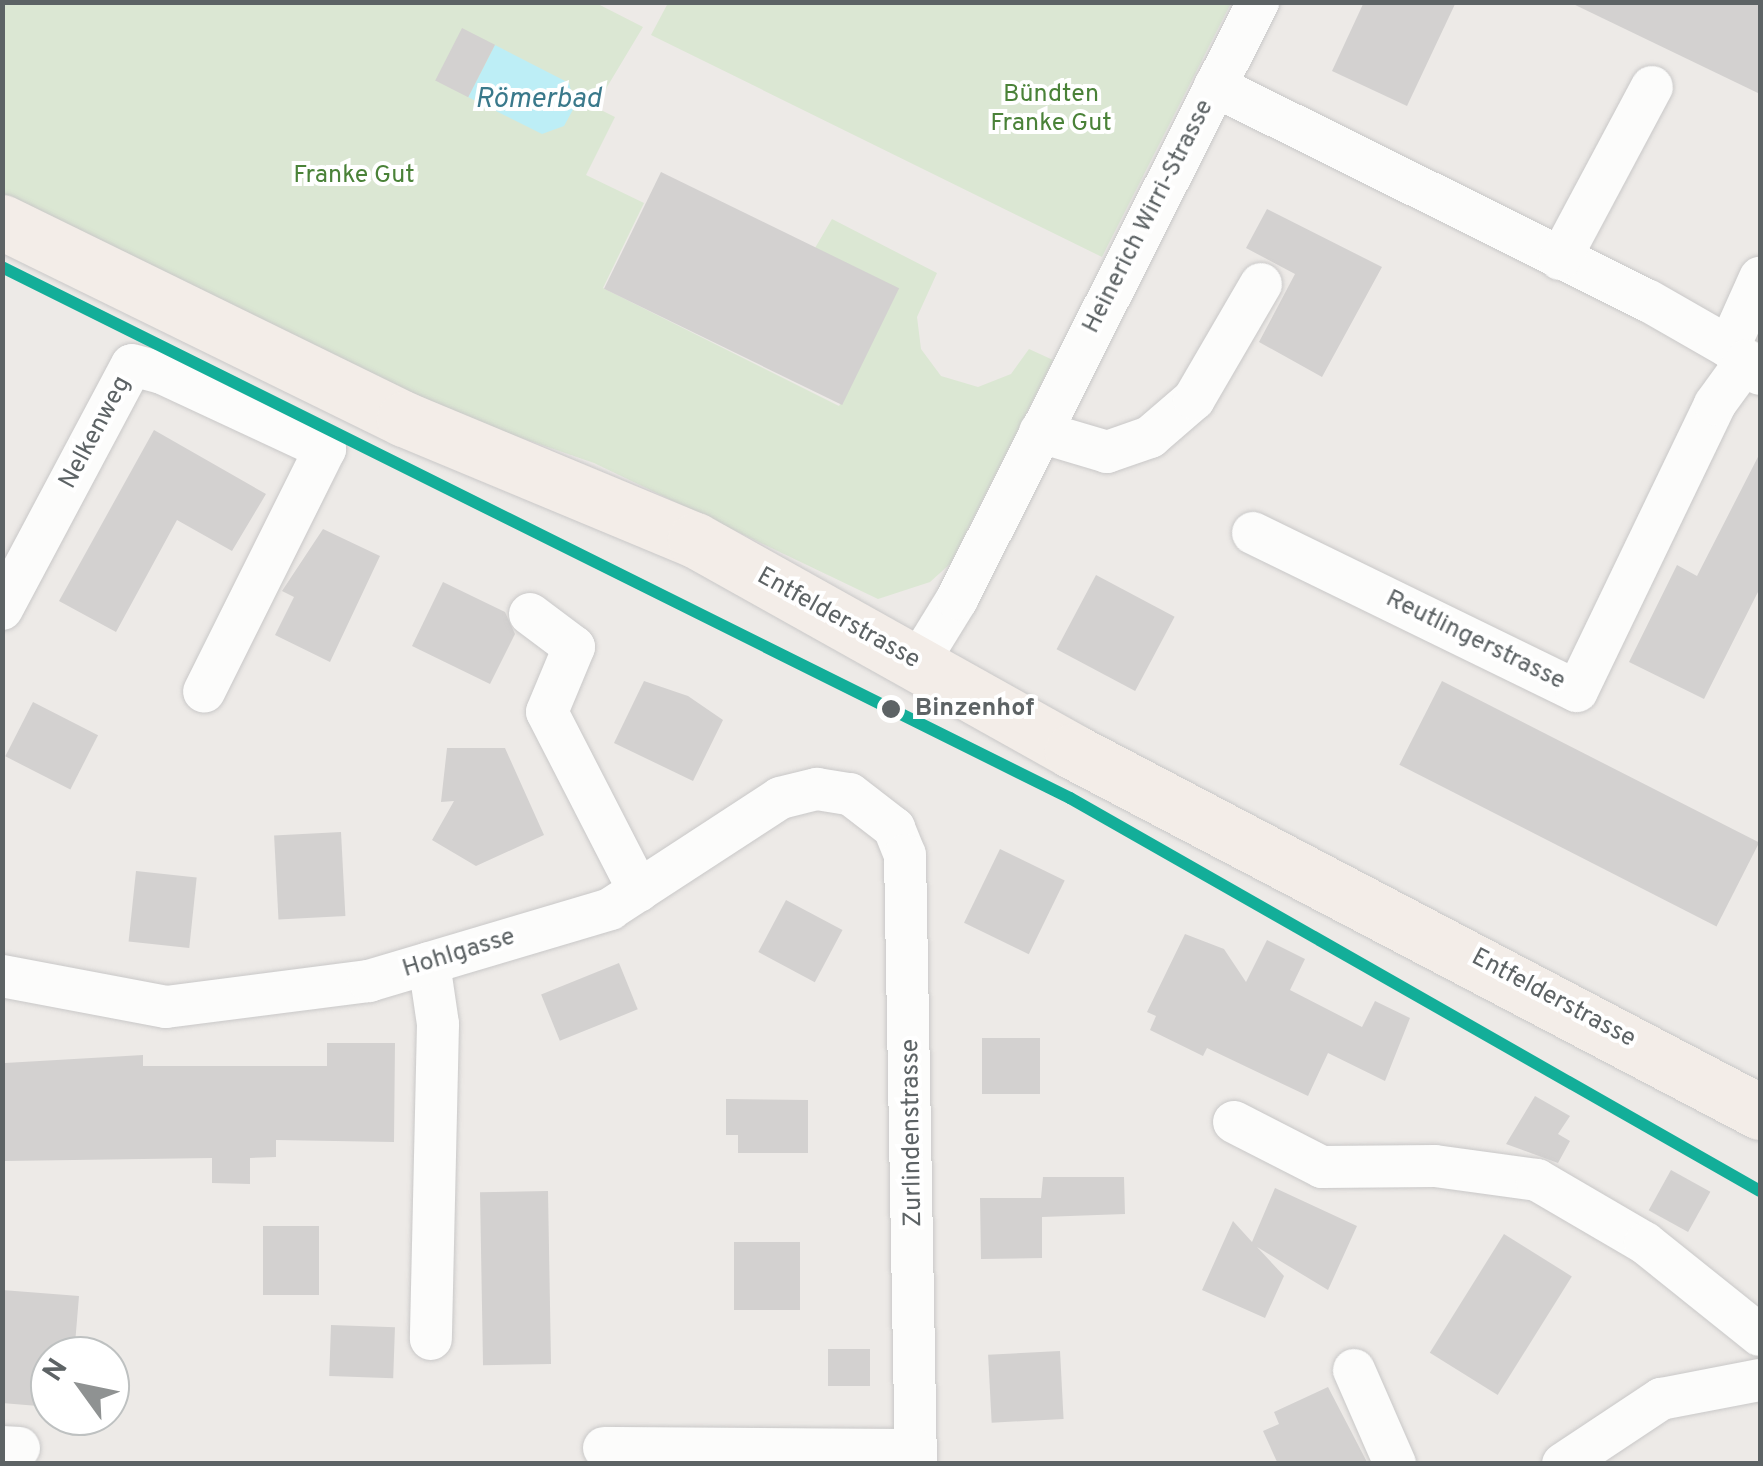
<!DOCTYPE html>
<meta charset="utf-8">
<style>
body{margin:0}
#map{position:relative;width:1763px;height:1466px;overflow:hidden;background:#edeae7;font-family:Overpass,sans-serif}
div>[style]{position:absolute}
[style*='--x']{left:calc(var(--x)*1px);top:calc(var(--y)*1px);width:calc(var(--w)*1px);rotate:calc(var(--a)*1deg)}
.green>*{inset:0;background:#dbe7d3}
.water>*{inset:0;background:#bdeef6}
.building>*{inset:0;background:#d3d1d0;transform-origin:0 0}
.roads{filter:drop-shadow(0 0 2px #c9c8c8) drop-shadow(0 0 2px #c9c8c8)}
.minor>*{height:42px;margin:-21px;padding:0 21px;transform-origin:21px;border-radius:21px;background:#fcfcfb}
.major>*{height:55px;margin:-27.5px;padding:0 27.5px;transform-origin:27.5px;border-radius:27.5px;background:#f3ede8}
.rail-1>*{height:12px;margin:-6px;padding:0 6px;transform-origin:6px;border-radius:6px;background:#13ae99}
.dots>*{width:28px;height:28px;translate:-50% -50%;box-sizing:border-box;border:5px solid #fff;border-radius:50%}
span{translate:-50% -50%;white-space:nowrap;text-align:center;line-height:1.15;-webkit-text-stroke:8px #fff;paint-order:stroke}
.park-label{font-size:25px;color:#4a8238}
.street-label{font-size:25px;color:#5d6365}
.stop-label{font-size:25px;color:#5d6365;font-weight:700}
.left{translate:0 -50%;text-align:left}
.water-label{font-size:28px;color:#3a798b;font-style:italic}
.frame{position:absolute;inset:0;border:5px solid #5d6365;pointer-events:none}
.north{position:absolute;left:30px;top:1336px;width:100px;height:100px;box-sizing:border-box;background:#fff;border:2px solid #bec1c1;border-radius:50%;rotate:303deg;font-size:28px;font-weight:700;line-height:40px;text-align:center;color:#5d6365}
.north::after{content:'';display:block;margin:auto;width:35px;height:45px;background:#8f9292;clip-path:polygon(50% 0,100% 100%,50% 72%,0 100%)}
</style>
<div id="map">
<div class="green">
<i style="clip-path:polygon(2px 3px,596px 3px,643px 27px,595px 107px,615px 117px,586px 175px,644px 203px,603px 288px,839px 406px,898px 290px,815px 248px,832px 219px,937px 273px,917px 317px,921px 349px,941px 376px,978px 387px,1011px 374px,1029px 349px,1053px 360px,950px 564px,930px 582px,878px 599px,594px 463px,420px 403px,3px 194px)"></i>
<i style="clip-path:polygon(668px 3px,668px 2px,1231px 3px,1102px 257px,651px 35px)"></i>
</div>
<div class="water">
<i style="clip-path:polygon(495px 45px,569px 83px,575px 106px,564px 126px,542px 134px,468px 97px)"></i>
</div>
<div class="building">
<i style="clip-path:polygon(1364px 2px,1456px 2px,1407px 106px,1332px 71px)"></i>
<i style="clip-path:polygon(1569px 2px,1760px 2px,1760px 94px)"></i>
<i style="left:462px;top:28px;width:37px;height:59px;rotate:27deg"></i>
<i style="left:661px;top:172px;width:265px;height:130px;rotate:26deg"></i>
<i style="clip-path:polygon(1267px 209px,1382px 267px,1322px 377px,1259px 342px,1295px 274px,1246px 248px)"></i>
<i style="clip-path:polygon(154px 430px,266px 494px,232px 551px,177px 520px,116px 632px,59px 601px)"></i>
<i style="clip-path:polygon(1760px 453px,1760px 588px,1704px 699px,1629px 662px,1677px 565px,1697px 576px)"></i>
<i style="clip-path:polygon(323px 529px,380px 556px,330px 662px,275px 635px,294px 597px,282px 591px)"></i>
<i style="left:1096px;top:575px;width:89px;height:84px;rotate:28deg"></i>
<i style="clip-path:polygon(443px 582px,505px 612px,515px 634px,490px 684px,412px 646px)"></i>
<i style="clip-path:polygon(644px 681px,688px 696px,723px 720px,693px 781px,614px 743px)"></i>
<i style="left:1442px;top:681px;width:356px;height:94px;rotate:27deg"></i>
<i style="left:33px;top:702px;width:73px;height:61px;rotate:27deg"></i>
<i style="clip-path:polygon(447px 748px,505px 748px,544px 835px,476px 866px,432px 840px,454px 801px,441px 802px)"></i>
<i style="left:341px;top:832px;width:84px;height:67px;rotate:87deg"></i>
<i style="left:1000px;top:849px;width:72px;height:82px;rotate:26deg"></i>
<i style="left:136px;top:871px;width:61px;height:71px;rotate:6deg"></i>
<i style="left:786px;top:900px;width:64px;height:59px;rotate:28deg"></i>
<i style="clip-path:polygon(1185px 934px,1224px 949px,1246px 982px,1267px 940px,1305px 959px,1290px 990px,1362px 1027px,1375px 1001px,1410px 1018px,1385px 1081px,1328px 1053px,1308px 1096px,1207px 1048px,1203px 1056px,1150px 1030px,1156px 1016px,1147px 1012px)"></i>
<i style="left:619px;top:963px;width:50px;height:84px;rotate:68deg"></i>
<i style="left:982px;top:1038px;width:58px;height:56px"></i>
<i style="clip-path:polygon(327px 1043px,395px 1043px,394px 1142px,276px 1140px,276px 1157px,250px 1158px,250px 1184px,212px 1183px,212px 1158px,4px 1161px,5px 1063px,143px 1055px,143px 1066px,327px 1066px)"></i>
<i style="clip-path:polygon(1535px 1096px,1570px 1116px,1558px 1134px,1570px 1141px,1558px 1163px,1506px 1144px)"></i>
<i style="clip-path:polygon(726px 1099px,808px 1100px,808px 1153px,738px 1153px,738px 1135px,726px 1135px)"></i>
<i style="left:1671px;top:1170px;width:45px;height:46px;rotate:29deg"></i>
<i style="clip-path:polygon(1043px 1177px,1124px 1177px,1125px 1214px,1042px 1217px,1042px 1258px,981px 1259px,980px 1198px,1041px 1198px)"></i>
<i style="clip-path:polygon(1275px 1188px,1357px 1226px,1328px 1290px,1257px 1247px,1284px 1276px,1265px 1318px,1202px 1290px,1233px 1221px,1252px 1242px)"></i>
<i style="left:548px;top:1191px;width:173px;height:68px;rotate:89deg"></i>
<i style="left:263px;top:1226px;width:56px;height:69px"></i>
<i style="left:1504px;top:1234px;width:80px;height:140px;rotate:32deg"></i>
<i style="left:734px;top:1242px;width:66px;height:68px"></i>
<i style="clip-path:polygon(2px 1290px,79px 1296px,74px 1356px,50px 1356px,50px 1407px,2px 1403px)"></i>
<i style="left:331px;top:1325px;width:64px;height:51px;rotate:2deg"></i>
<i style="left:870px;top:1349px;width:37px;height:42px;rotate:90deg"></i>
<i style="left:1060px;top:1351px;width:68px;height:72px;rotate:87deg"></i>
<i style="clip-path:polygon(1328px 1387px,1368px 1464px,1278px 1464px,1263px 1431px,1279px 1424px,1274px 1412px)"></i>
</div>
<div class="roads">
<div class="minor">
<i style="--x:1215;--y:86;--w:482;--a:26.4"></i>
<i style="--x:1647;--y:300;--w:95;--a:29.8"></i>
<i style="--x:1729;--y:347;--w:41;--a:41.1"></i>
<i style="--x:1560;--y:259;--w:195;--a:-61.9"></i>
<i style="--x:1729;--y:347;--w:76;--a:-65.8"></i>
<i style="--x:1040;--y:432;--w:70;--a:16.6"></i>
<i style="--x:1107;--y:452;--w:46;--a:-19.2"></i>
<i style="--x:1150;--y:437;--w:58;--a:-40.8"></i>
<i style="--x:1194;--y:399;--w:133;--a:-59.8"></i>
<i style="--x:1253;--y:533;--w:360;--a:26"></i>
<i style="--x:1577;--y:691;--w:318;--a:-64.3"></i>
<i style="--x:1715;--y:404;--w:54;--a:-54"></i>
<i style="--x:2;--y:609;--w:276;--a:-62"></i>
<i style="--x:132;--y:365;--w:31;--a:15"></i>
<i style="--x:162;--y:373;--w:180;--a:25"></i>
<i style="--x:325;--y:449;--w:271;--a:116.5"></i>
<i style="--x:530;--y:614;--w:55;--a:36.9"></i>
<i style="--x:574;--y:647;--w:70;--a:112.6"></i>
<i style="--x:547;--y:712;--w:201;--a:62.8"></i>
<i style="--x:917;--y:664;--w:76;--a:-58.4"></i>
<i style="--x:957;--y:599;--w:669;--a:-63.24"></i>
<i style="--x:429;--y:963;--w:62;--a:81.6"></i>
<i style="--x:438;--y:1024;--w:315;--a:91.3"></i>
<i style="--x:2;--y:976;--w:167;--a:10.7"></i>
<i style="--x:166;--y:1007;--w:205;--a:-7.3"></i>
<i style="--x:369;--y:981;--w:252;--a:-16.6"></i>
<i style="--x:610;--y:909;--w:203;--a:-33.1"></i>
<i style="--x:780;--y:798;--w:38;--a:-14"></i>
<i style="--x:817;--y:789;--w:33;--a:9"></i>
<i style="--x:850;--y:794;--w:56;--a:37.7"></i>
<i style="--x:894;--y:828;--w:29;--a:68"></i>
<i style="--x:905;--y:855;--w:609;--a:88.97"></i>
<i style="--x:1234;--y:1122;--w:99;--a:27.1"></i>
<i style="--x:1322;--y:1167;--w:113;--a:-0.5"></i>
<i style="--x:1435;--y:1166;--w:103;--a:7.8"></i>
<i style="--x:1537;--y:1180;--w:125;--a:30.3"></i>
<i style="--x:1645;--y:1243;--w:147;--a:38.7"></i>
<i style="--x:1354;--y:1370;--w:103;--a:66.4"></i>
<i style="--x:2;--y:1447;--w:17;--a:3"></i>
<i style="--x:604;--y:1448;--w:312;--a:0.4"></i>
<i style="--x:1563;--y:1464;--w:118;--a:-33.6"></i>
<i style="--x:1661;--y:1399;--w:101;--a:-10.9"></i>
</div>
<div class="major">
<i style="--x:2;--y:222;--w:448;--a:26.1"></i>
<i style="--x:404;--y:419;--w:315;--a:22.6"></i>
<i style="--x:695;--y:540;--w:432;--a:29.2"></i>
<i style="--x:1072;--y:751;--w:777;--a:27.69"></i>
</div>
</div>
<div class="rail-1">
<i style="--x:2;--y:267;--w:1193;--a:26.44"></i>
<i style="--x:1070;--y:798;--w:794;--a:29.66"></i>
</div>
<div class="dots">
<i style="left:891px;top:709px;background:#5d6365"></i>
</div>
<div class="park-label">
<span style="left:1051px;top:110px">Bündten<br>Franke Gut</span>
<span style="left:354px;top:176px">Franke Gut</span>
</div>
<div class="street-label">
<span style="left:1149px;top:217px;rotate:-63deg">Heinerich Wirri-Strasse</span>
<span style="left:96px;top:433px;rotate:-62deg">Nelkenweg</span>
<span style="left:838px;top:619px;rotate:29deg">Entfelderstrasse</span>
<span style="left:1475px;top:641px;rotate:26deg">Reutlingerstrasse</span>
<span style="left:459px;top:954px;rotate:-17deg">Hohlgasse</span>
<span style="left:1553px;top:999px;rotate:28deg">Entfelderstrasse</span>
<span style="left:913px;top:1133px;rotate:-91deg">Zurlindenstrasse</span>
</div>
<div class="stop-label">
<span class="left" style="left:915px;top:709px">Binzenhof</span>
</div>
<div class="water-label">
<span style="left:538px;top:100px">Römerbad</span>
</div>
<div class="frame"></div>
<div class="north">N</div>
</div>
